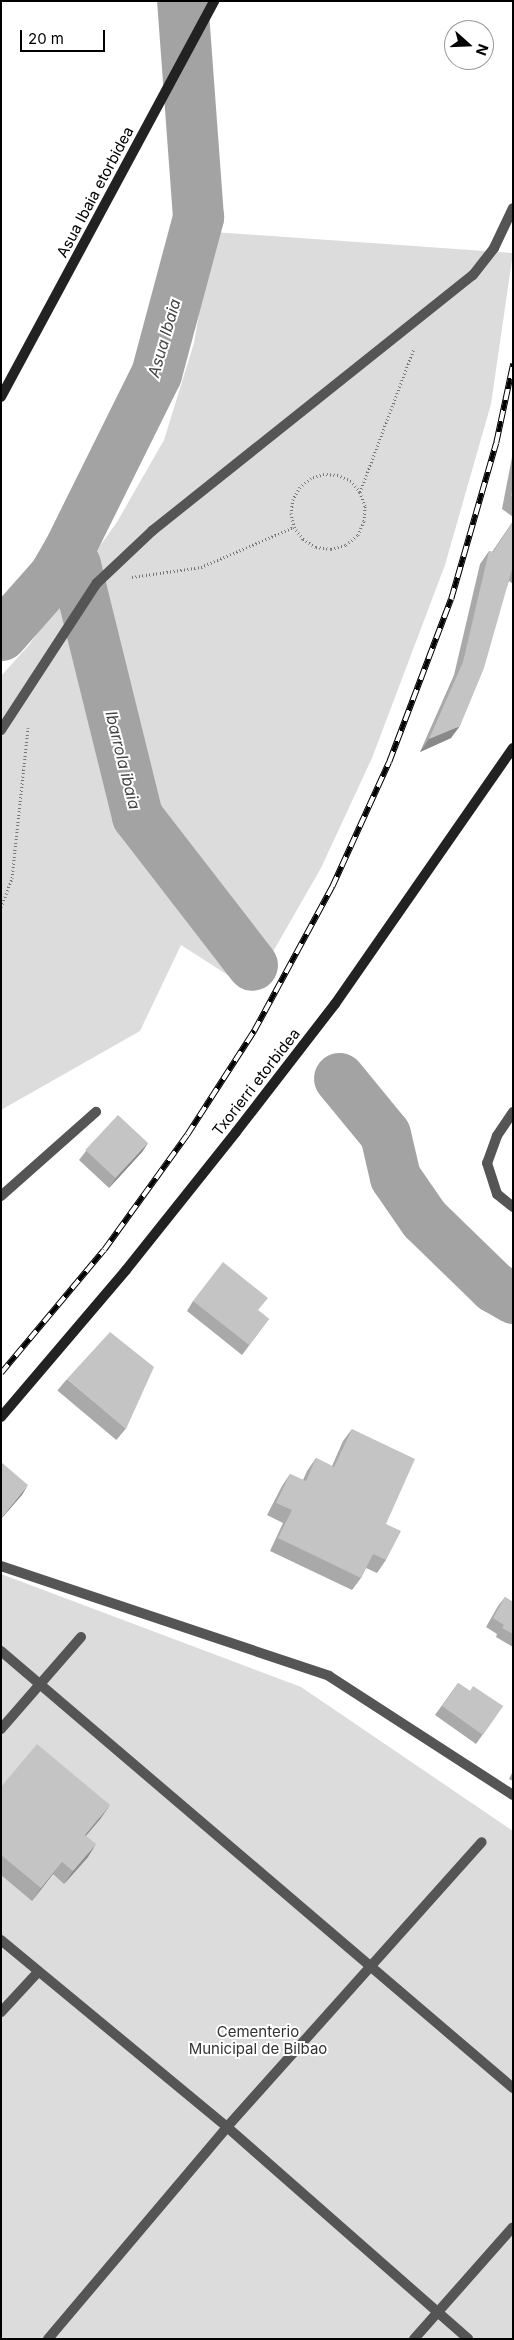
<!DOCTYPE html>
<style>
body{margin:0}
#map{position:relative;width:514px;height:2340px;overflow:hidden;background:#fff;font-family:Inter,sans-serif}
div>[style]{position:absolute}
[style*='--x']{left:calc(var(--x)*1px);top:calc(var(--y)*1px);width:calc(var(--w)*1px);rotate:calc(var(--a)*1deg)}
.green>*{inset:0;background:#dcdcdc}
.river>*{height:51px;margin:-25.5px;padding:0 25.5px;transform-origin:25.5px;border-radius:25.5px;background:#a3a3a3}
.path>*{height:3px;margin-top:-1.5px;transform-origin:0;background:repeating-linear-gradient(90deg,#777 0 1px,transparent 0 3.5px)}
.lane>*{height:10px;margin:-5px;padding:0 5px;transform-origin:5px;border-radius:5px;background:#555}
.street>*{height:10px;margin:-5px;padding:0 5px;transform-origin:5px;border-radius:5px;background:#555}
.secondary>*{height:10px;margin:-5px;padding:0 5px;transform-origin:5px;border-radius:5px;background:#222}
.rail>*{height:5.5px;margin-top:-2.75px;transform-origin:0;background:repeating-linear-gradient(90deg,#fff 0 11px,#000 0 22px);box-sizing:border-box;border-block:1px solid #000}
.wall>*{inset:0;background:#a9a9a9;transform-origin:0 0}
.shaded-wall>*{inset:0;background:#898989}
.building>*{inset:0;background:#c4c4c4;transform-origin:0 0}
span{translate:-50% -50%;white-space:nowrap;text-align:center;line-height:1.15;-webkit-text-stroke:4px #fff;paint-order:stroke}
.street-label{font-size:15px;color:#000}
.park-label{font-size:15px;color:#333}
.water-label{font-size:16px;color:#444;font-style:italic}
.frame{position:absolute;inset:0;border:2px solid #000;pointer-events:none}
.north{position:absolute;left:444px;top:20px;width:50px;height:50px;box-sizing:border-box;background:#fff;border:1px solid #999;border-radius:50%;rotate:110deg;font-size:14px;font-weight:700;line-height:20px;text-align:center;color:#000}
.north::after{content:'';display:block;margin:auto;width:18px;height:22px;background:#000;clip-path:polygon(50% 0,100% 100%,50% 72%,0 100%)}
.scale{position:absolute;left:20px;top:30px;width:85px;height:22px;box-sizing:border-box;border:2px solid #000;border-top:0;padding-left:6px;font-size:15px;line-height:18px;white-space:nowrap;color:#000;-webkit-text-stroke:4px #fff;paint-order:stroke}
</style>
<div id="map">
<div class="green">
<i style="clip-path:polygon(213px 232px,513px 253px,491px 404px,445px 565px,372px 758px,321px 868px,251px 990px,181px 945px,140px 1031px,1px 1110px,1px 676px,29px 645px,117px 522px,164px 440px,194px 343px)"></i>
<i style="clip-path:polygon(1px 1574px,301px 1687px,513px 1831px,513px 2339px,1px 2339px)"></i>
</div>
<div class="river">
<i style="--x:68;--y:551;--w:16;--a:63"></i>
<i style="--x:75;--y:565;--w:259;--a:76.1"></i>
<i style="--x:137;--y:816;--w:188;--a:52.3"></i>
<i style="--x:1;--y:635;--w:80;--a:-48.5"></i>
<i style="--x:54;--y:575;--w:28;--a:-60"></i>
<i style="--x:68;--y:551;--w:198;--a:-63.6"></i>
<i style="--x:156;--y:374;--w:163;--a:-75"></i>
<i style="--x:198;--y:217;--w:217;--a:-94.2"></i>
<i style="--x:339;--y:1078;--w:72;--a:50.6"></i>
<i style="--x:385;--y:1134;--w:44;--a:76.9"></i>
<i style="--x:395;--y:1177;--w:51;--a:55.4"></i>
<i style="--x:424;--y:1219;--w:98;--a:44.2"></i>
<i style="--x:494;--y:1287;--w:22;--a:30"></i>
</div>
<div class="path">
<i style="--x:360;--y:492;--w:14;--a:-129"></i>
<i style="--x:351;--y:481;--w:14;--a:-155"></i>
<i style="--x:338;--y:475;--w:14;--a:-176"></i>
<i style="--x:324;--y:474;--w:14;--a:163"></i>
<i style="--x:311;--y:478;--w:14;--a:141"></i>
<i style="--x:300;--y:487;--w:14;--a:120"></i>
<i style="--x:293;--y:499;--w:14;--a:98"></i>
<i style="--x:291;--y:513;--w:14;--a:78"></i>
<i style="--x:294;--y:527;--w:15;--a:53"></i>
<i style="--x:303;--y:539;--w:15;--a:32"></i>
<i style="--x:316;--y:547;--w:15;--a:8"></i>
<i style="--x:331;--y:549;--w:16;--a:-15"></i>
<i style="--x:346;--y:545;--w:16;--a:-40"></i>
<i style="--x:358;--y:535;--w:15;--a:-67"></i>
<i style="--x:364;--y:521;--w:15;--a:-86"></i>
<i style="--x:365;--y:506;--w:15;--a:-110"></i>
<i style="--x:360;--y:492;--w:154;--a:-69.4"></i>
<i style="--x:132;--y:577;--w:70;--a:-8.2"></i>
<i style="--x:201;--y:567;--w:101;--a:-23.3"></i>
<i style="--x:1;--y:907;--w:31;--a:-69"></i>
<i style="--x:12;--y:878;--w:151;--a:-83.9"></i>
</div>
<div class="lane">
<i style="--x:1;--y:730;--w:176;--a:-56.9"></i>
<i style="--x:97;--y:583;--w:76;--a:-43.4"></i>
<i style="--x:152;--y:531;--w:411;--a:-38.6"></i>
<i style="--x:473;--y:275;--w:34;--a:-52"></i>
<i style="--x:494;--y:248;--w:44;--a:-64.6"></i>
<i style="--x:513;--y:1112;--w:29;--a:124"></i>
<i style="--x:497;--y:1136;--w:29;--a:110"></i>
<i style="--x:487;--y:1163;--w:33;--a:72"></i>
<i style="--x:497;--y:1194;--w:21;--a:39"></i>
<i style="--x:1;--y:1196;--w:127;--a:-41.5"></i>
<i style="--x:1;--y:1651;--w:673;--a:40.48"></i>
<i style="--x:1;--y:1729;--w:122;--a:-49"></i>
<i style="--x:1;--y:1940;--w:293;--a:39.6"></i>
<i style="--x:227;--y:2127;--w:321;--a:41.3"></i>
<i style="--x:1;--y:2012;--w:54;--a:-47.2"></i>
<i style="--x:48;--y:2339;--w:277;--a:-49.8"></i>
<i style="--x:227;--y:2127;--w:382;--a:-48.2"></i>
<i style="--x:414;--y:2339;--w:149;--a:-48.5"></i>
</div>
<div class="street">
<i style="--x:1;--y:1566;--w:346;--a:18.5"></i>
<i style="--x:329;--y:1676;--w:219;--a:32.9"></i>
</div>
<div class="secondary">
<i style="--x:1;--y:397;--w:450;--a:-61.7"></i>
<i style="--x:1;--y:1417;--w:193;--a:-49.6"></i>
<i style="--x:126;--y:1270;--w:176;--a:-51.4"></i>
<i style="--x:236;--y:1132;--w:162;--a:-52.3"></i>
<i style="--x:335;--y:1004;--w:312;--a:-55.2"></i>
</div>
<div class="rail">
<i style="--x:1;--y:1373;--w:160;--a:-50.1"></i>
<i style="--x:104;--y:1250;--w:142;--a:-54.2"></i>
<i style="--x:187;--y:1135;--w:124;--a:-57.2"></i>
<i style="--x:254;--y:1031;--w:164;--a:-61.6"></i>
<i style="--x:332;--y:887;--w:137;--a:-65.5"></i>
<i style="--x:389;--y:762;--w:174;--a:-69.2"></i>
<i style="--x:451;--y:599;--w:162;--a:-73.9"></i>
<i style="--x:496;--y:443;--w:81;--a:-77.9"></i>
</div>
<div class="wall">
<i style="clip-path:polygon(513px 452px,513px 517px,502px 509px)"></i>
<i style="clip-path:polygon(513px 521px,513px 584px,509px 581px,451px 738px,420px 752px,454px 675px,480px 564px,489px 551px,492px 552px)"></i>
<i style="clip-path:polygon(148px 1143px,142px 1152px,109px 1188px,79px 1160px,86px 1151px)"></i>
<i style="clip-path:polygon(193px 1301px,259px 1311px,269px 1319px,242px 1355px,187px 1311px)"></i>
<i style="left:67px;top:1379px;width:77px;height:15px;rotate:40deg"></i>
<i style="clip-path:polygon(352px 1429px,386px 1524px,386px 1560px,377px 1573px,366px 1568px,361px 1578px,352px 1590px,270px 1551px,283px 1523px,267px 1515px,282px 1486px,290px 1474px,303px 1480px,307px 1471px,316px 1458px,332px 1466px,343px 1441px)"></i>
<i style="clip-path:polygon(505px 1597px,513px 1602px,513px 1647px,496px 1637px,497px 1634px,486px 1627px,498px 1606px)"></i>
<i style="clip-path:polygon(458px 1683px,470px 1691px,503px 1706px,476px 1744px,435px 1715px)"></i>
<i style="clip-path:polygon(513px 1771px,513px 1781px,509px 1779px)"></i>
<i style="clip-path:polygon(1px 1787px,101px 1818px,86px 1836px,88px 1857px,64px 1884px,53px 1874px,32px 1901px,1px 1875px)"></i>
</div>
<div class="shaded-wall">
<i style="clip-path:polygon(460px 726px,451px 738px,420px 752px,429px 739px)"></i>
<i style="clip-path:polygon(148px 1143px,142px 1152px,109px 1188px,116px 1178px)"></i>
<i style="clip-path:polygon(28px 1485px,22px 1495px,1px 1519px,1px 1518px)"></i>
<i style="clip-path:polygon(110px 1805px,101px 1818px,76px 1847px,85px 1835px)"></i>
<i style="clip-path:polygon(96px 1844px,88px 1857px,64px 1884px,73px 1871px)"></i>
<i style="clip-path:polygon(62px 1862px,53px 1874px,32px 1901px,41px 1888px)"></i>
</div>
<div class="building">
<i style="clip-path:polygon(513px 485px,513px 497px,511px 496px)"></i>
<i style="clip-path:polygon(513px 522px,513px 566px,484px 668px,460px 726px,429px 739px,463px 662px,489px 551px,493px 552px)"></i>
<i style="left:118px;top:1115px;width:41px;height:48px;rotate:43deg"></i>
<i style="clip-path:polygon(223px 1262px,268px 1298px,258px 1310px,269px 1319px,249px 1345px,193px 1301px)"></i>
<i style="clip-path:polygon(110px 1332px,154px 1367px,126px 1429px,67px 1379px)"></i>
<i style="clip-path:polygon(352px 1429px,415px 1459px,386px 1524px,401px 1531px,386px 1560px,373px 1554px,361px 1578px,278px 1538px,292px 1510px,276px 1503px,290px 1474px,306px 1481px,316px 1458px,334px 1467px)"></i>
<i style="clip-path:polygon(1px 1462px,28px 1485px,1px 1518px)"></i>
<i style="clip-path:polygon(505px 1597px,513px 1602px,513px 1634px,502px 1628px,504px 1625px,493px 1618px)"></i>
<i style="clip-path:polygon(458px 1683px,470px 1691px,473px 1686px,503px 1706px,483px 1735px,442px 1706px)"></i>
<i style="clip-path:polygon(37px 1744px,110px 1805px,85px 1835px,96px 1844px,73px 1871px,62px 1862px,41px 1888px,1px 1855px,1px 1787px)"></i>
</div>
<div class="street-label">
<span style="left:95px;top:192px;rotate:-62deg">Asua Ibaia etorbidea</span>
<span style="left:256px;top:1082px;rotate:-52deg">Txorierri etorbidea</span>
</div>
<div class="park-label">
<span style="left:258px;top:2040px">Cementerio<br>Municipal de Bilbao</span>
</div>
<div class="water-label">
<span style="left:164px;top:338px;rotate:-74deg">Asua Ibaia</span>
<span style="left:123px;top:760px;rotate:76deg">Ibarrola ibaia</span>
</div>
<div class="frame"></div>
<div class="north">N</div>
<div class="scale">20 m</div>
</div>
